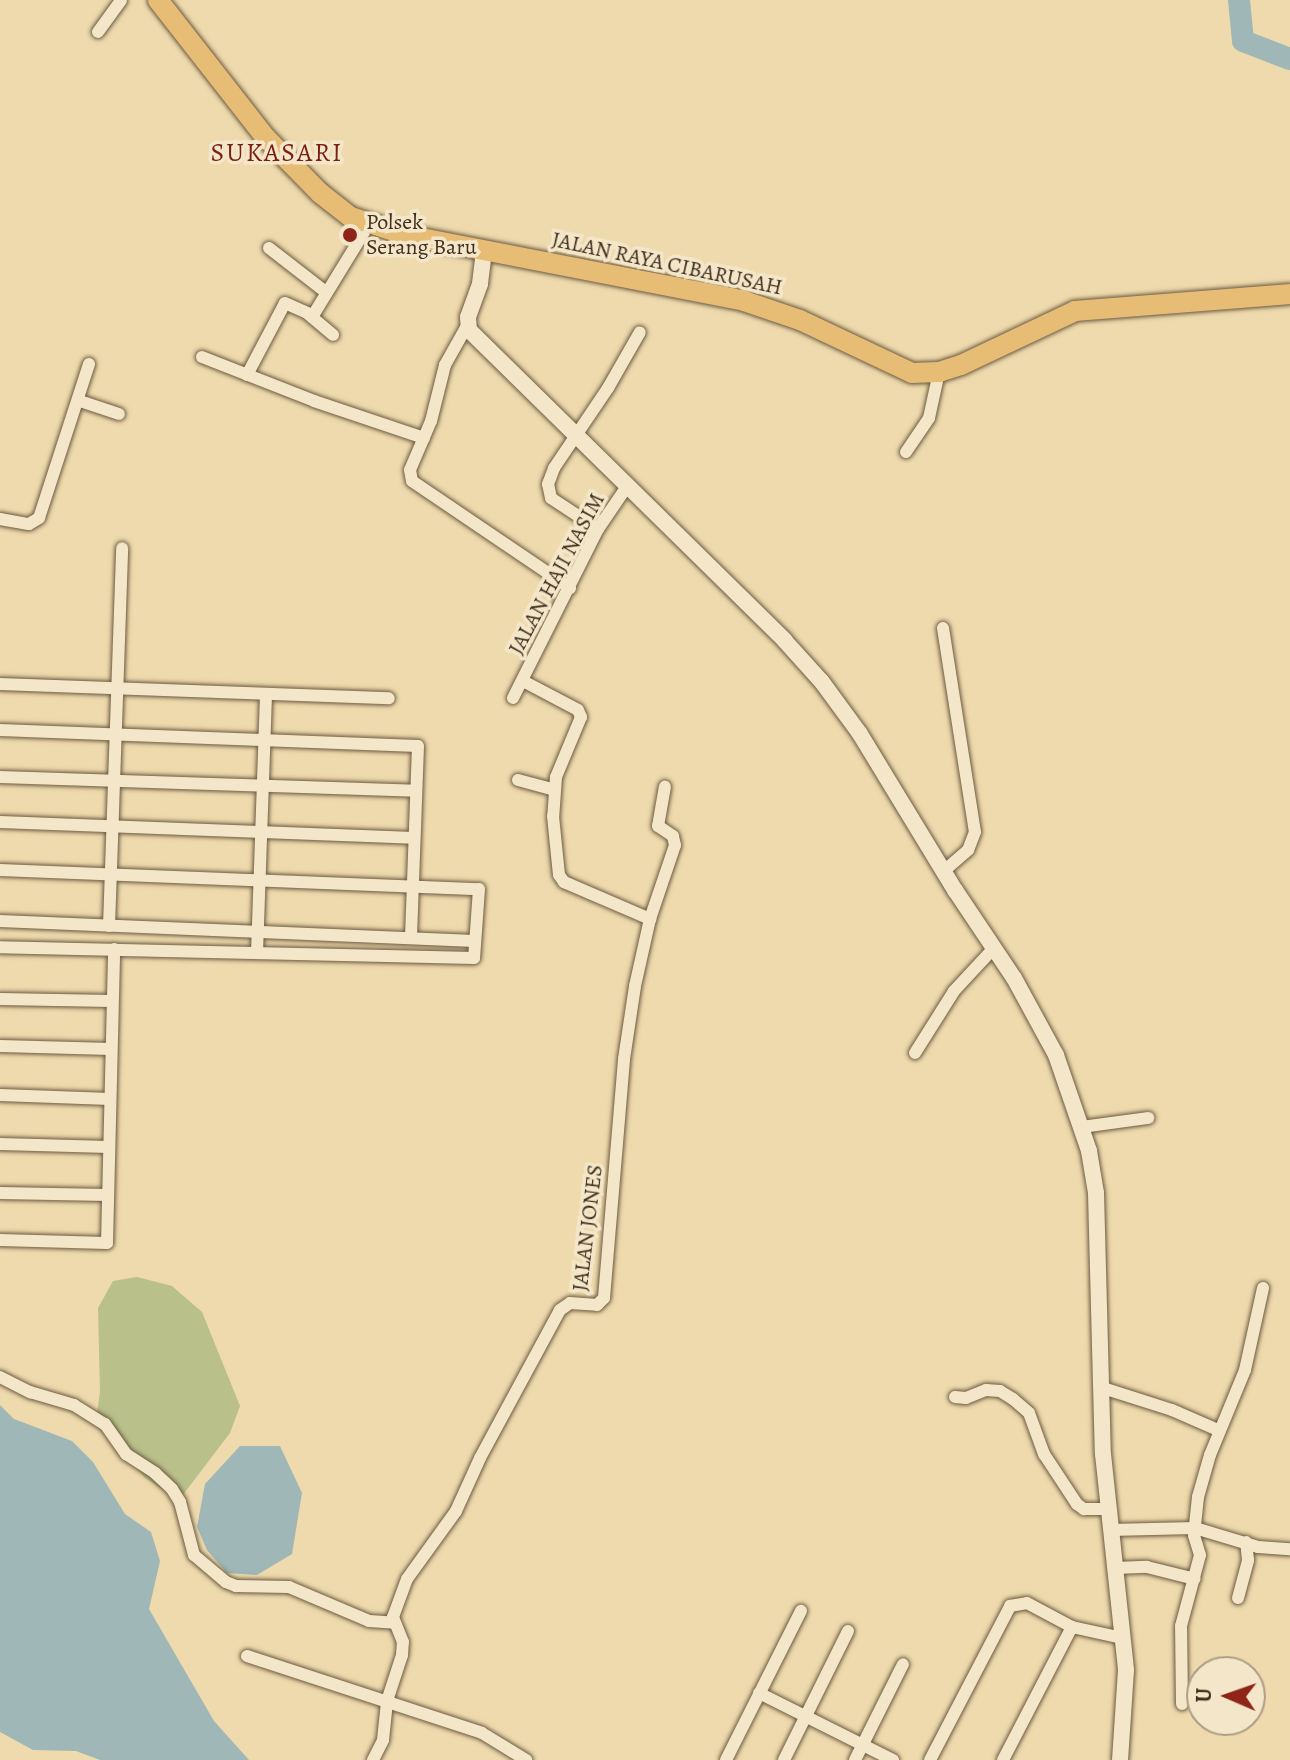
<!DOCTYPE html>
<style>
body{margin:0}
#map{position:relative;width:1290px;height:1760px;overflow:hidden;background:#eedaac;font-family:Alegreya,serif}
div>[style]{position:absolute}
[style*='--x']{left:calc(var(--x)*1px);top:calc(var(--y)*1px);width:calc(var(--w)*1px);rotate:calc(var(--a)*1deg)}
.green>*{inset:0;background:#b9c089}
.water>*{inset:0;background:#9fb7b6}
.river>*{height:22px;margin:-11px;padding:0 11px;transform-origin:11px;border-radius:11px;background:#9fb7b6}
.roads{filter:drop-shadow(0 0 2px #6c5a42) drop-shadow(0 0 2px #6c5a42)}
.minor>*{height:12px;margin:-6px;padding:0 6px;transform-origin:6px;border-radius:6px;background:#f4e7c9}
.tertiary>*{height:16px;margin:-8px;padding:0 8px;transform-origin:8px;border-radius:8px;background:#f4e7c9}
.primary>*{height:20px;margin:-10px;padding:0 10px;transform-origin:10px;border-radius:10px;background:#e7bd76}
.dots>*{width:22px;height:22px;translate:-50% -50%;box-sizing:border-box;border:4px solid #f4e7c9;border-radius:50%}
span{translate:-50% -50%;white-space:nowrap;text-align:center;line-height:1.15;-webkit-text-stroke:7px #f4e7c9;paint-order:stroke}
.poi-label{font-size:22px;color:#402f1f}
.left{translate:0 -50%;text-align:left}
.street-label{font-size:22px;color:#402f1f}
.quarter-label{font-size:26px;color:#7a1f14;letter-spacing:2px}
.north{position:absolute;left:1186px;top:1656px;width:80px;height:80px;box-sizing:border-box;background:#f4e7c9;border:2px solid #ac9d85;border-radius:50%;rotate:272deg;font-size:22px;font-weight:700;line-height:32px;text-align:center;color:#402f1f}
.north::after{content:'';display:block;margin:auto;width:28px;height:36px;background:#8f2418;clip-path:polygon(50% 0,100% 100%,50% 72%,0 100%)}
</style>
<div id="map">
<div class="green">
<i style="clip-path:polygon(137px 1277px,172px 1286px,202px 1312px,240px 1406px,230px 1433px,179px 1500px,145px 1478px,96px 1421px,100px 1392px,98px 1308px,113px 1281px)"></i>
</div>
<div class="water">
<i style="clip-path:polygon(0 1405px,14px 1419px,72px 1441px,93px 1462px,125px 1514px,151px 1532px,160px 1561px,149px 1609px,214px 1721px,249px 1760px,100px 1760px,76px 1751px,33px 1750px,0 1732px)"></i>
<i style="clip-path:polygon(240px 1446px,280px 1446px,302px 1493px,292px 1554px,257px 1575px,227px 1573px,207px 1550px,197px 1527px,205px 1484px)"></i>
</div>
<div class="river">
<i style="--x:1239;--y:0;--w:41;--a:84.4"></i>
<i style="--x:1243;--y:41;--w:50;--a:21"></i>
</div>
<div class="roads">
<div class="minor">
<i style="--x:98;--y:32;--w:39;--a:-54"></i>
<i style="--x:269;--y:248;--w:73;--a:37.8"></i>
<i style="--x:312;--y:317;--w:109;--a:-58.5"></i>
<i style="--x:468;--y:324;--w:47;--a:119.3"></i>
<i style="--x:445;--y:365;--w:58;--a:104"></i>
<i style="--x:431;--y:421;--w:53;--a:113.2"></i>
<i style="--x:410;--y:470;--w:11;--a:80"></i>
<i style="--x:412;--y:481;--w:191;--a:34.1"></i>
<i style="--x:202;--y:357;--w:120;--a:21.4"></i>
<i style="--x:314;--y:401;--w:116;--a:18.6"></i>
<i style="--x:247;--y:375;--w:81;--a:-62.2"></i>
<i style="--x:285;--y:303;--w:24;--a:24"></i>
<i style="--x:307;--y:313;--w:34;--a:40"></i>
<i style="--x:80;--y:401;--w:41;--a:18.4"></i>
<i style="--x:906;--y:452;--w:41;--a:-55.9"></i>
<i style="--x:929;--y:418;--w:47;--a:-77.7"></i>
<i style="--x:0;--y:519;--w:29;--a:10"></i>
<i style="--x:29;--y:524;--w:12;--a:-31"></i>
<i style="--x:39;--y:518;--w:162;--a:-72"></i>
<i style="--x:598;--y:529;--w:56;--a:-146.6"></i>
<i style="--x:551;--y:498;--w:14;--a:-102"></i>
<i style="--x:548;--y:484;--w:17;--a:-69"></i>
<i style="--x:554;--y:468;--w:97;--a:-56"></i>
<i style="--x:608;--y:388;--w:64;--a:-60.3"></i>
<i style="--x:943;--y:628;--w:206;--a:81.1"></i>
<i style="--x:975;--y:832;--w:19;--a:111"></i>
<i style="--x:968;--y:850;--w:32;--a:139"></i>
<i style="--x:523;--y:681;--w:62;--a:27.8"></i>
<i style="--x:578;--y:710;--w:8;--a:67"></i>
<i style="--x:581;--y:717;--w:65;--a:112.6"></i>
<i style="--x:556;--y:777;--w:39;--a:94"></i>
<i style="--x:553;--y:816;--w:59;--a:84.2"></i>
<i style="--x:559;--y:875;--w:9;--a:54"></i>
<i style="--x:564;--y:882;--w:94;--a:23.3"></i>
<i style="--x:0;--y:684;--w:389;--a:2.1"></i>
<i style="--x:513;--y:698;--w:189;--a:-63.3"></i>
<i style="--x:598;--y:529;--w:53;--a:-55.7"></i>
<i style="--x:0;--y:730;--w:418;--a:2.2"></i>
<i style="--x:418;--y:746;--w:192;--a:92.1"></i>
<i style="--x:0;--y:777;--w:416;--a:1.9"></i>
<i style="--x:518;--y:780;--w:38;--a:15"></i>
<i style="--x:0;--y:822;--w:414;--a:2.2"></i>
<i style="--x:0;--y:870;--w:479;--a:2.3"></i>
<i style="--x:479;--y:889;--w:69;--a:94.1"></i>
<i style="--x:474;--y:958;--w:474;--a:-178.7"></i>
<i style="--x:0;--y:921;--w:475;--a:2.4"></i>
<i style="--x:109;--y:926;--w:378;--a:-88"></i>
<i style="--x:257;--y:953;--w:259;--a:-88"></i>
<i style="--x:0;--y:999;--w:112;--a:1"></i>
<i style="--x:0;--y:1046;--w:111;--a:1.5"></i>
<i style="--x:915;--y:1053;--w:73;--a:-57.8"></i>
<i style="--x:954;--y:991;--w:59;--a:-47.1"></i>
<i style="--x:0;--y:1095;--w:110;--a:2.1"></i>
<i style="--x:1082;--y:1127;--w:67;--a:-7.8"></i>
<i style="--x:0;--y:1144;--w:109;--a:1.6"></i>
<i style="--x:0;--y:1193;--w:108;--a:1.1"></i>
<i style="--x:0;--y:1240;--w:107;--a:1.6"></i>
<i style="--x:107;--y:1243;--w:294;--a:-88.6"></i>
<i style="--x:0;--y:1377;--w:34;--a:27"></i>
<i style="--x:30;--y:1392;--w:46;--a:16.5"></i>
<i style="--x:74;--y:1405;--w:36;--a:32"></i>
<i style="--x:105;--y:1424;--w:37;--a:55"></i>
<i style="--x:126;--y:1454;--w:35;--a:33"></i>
<i style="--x:155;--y:1473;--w:23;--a:43"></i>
<i style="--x:172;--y:1489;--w:15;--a:58"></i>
<i style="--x:180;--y:1502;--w:55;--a:75.2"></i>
<i style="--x:194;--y:1555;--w:42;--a:40.2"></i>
<i style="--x:226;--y:1582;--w:11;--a:22"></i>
<i style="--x:236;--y:1586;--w:53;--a:1.1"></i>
<i style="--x:289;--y:1587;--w:87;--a:23"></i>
<i style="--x:369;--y:1621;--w:26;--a:4"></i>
<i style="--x:1103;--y:1388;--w:72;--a:17.7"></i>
<i style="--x:1172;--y:1410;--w:52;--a:23.6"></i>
<i style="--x:955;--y:1397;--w:11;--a:5"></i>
<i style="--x:966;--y:1398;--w:22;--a:-22"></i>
<i style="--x:986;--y:1390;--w:14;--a:4"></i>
<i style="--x:1000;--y:1391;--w:15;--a:32"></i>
<i style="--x:1013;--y:1399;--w:21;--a:41"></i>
<i style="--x:1029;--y:1413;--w:44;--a:69.9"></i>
<i style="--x:1044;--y:1454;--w:60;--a:56.6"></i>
<i style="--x:1077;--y:1504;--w:9;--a:36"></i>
<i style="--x:1084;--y:1509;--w:24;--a:0"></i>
<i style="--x:1110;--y:1530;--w:85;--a:-1.3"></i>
<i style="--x:1195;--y:1528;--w:66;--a:16.8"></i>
<i style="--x:1258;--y:1547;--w:32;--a:4"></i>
<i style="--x:1114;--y:1568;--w:33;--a:-2"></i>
<i style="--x:1147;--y:1567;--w:49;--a:14"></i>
<i style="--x:1238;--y:1598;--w:39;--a:-75"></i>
<i style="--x:1248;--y:1560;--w:18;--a:-96"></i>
<i style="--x:247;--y:1656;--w:247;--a:18.1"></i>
<i style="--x:482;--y:1733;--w:52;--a:31.5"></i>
<i style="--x:759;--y:1693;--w:150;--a:26.6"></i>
<i style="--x:1182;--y:1704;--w:78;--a:-90.7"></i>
<i style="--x:1181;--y:1626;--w:73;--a:-75"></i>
<i style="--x:1200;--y:1555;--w:21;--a:-107"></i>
<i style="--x:1194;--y:1535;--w:38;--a:-84"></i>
<i style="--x:1198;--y:1497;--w:44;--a:-74.1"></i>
<i style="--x:1210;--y:1455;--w:92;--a:-67.6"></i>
<i style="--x:1245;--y:1370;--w:84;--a:-77.6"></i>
<i style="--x:373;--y:1760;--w:22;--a:-63"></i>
<i style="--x:383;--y:1740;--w:39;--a:-84"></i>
<i style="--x:387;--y:1701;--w:48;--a:-71.9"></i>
<i style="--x:402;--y:1655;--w:13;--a:-86"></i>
<i style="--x:403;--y:1642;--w:27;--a:-112"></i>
<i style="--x:393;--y:1617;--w:40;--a:-69.8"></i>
<i style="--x:407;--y:1579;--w:84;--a:-54.2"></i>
<i style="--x:456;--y:1511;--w:58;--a:-65.6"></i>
<i style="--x:480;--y:1458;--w:168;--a:-61.6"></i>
<i style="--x:560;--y:1310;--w:12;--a:-35"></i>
<i style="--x:570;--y:1303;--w:27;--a:4"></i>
<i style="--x:597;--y:1305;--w:10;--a:-45"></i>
<i style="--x:604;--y:1298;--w:240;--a:-85.2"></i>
<i style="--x:624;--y:1059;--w:74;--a:-81.4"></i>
<i style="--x:635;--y:986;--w:69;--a:-77.4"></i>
<i style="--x:650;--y:919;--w:78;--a:-71.3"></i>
<i style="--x:675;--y:845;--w:9;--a:-103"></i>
<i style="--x:673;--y:836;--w:18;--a:-146"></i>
<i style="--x:658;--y:826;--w:40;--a:-80"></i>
<i style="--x:726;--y:1760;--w:167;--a:-63.3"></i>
<i style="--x:784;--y:1760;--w:144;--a:-63.6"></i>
<i style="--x:855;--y:1760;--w:107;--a:-63.4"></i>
<i style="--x:930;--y:1760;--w:174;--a:-62.5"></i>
<i style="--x:1010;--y:1606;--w:17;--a:-10"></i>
<i style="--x:1027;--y:1603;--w:51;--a:28.1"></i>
<i style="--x:1072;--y:1627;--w:51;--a:12.4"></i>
<i style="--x:1003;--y:1760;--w:150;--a:-62.6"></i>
</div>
<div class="tertiary">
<i style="--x:484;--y:251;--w:33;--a:97"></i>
<i style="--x:480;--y:284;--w:35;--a:110"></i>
<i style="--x:468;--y:317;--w:13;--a:86"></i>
<i style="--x:469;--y:330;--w:443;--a:44.5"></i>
<i style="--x:785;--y:641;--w:55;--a:47.9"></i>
<i style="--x:822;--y:682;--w:64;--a:53.8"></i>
<i style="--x:860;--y:734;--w:183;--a:58.7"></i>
<i style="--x:955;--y:890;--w:106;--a:56.2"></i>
<i style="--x:1014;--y:978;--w:88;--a:61.4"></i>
<i style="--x:1056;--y:1055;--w:102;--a:71"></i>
<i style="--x:1089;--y:1151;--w:43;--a:80.5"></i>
<i style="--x:1096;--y:1193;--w:261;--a:88.5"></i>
<i style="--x:1103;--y:1454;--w:217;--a:83.9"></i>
<i style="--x:1126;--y:1670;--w:90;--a:93.8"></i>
</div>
<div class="primary">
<i style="--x:158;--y:0;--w:175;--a:52"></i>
<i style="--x:266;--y:138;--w:77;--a:45.5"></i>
<i style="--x:320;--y:193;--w:39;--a:38"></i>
<i style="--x:351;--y:217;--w:58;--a:18.1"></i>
<i style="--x:406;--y:235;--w:344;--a:11"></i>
<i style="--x:744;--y:301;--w:59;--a:18.7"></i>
<i style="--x:800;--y:320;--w:124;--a:25.3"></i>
<i style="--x:912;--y:373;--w:27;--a:-2"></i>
<i style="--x:939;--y:372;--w:23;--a:-18"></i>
<i style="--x:961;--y:365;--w:126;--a:-25.3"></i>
<i style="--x:1075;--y:311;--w:216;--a:-4.5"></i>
</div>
</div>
<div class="dots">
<i style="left:350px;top:235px;background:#8f2418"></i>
</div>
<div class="poi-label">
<span class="left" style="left:366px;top:235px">Polsek<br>Serang Baru</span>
</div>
<div class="street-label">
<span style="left:667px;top:264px;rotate:12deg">JALAN RAYA CIBARUSAH</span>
<span style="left:557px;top:574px;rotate:-62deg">JALAN HAJI NASIM</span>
<span style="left:588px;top:1228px;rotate:-83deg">JALAN JONES</span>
</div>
<div class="quarter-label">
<span style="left:277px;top:153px">SUKASARI</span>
</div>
<div class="north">U</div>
</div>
